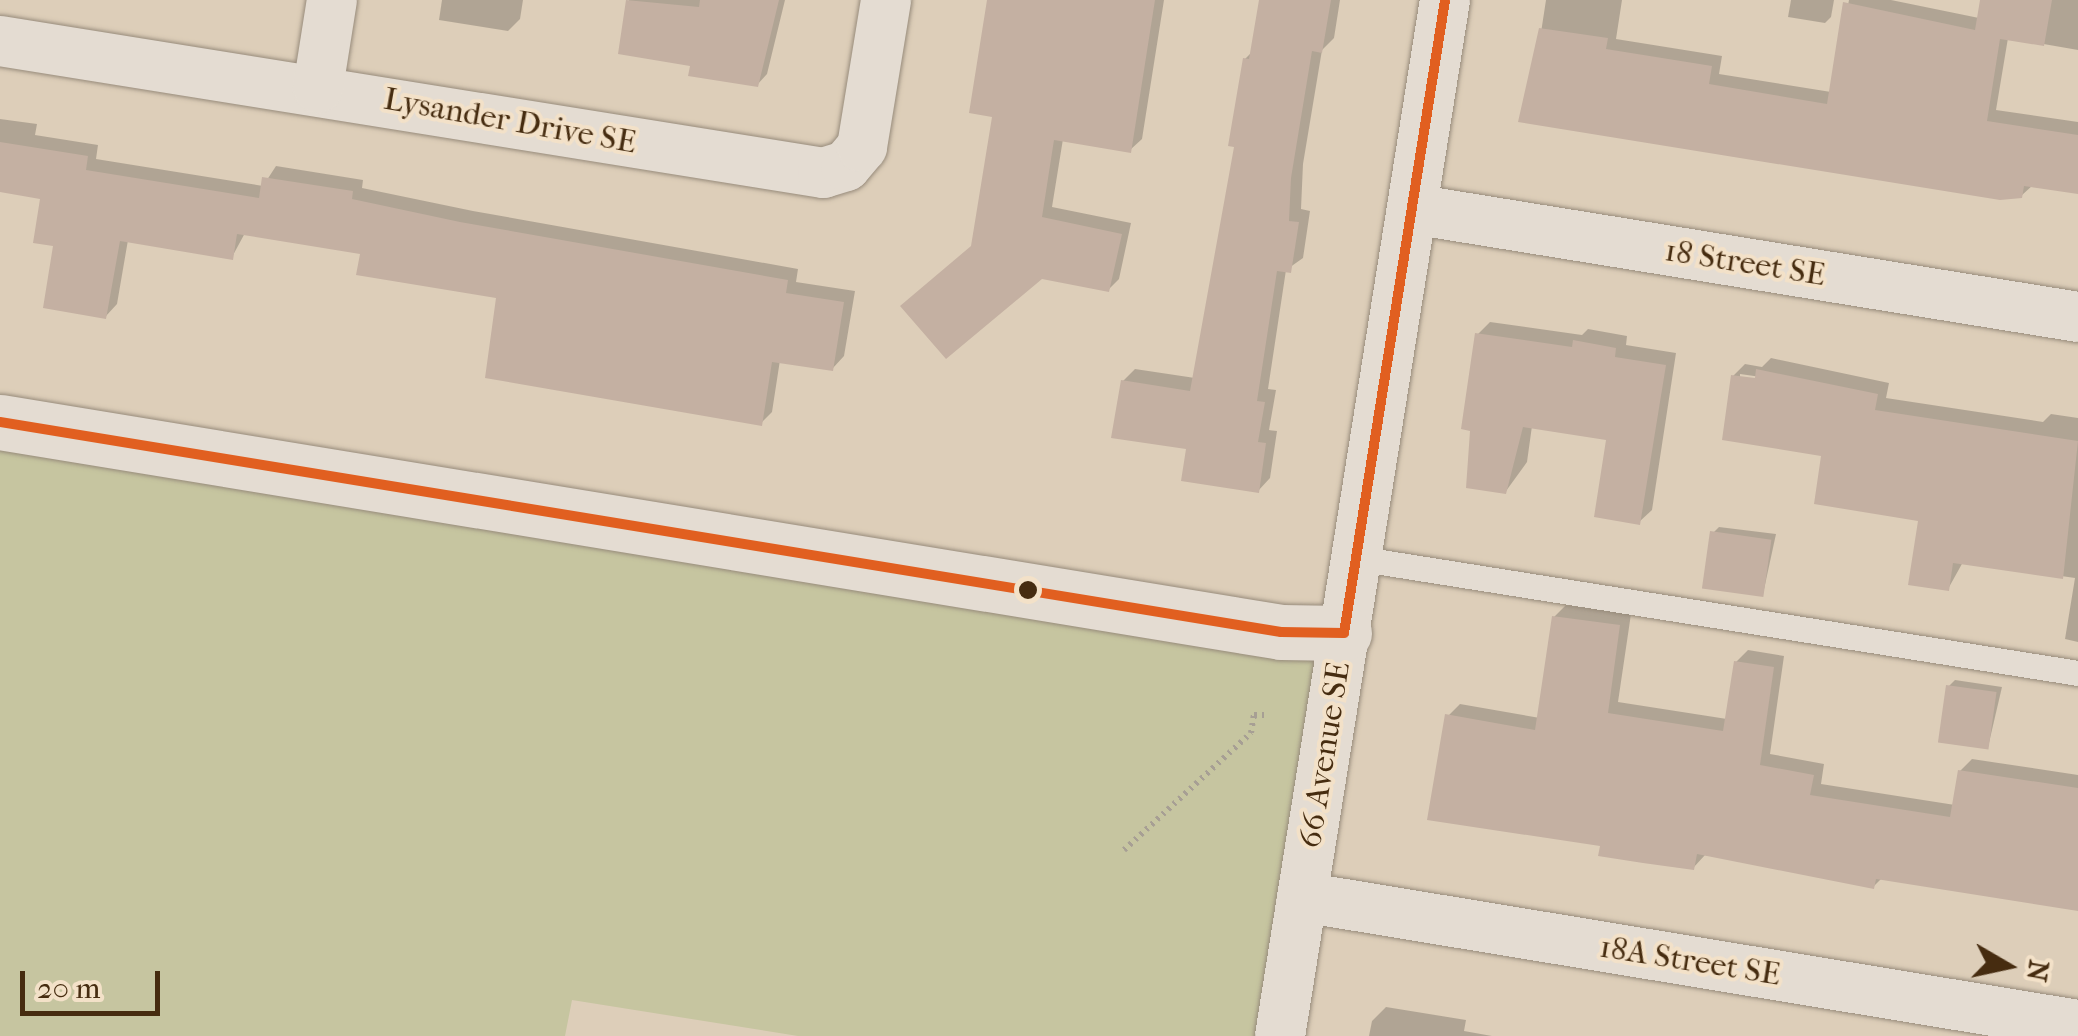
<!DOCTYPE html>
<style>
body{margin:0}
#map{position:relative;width:2078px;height:1036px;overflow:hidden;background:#ddceb9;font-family:"IM FELL French Canon",serif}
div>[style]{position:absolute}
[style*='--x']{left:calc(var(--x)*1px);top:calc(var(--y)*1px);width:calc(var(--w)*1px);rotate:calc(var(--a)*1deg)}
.green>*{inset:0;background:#c6c5a0}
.shadow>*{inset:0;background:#0003}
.building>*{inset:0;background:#c4b0a2;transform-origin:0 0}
.path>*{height:6px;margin-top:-3px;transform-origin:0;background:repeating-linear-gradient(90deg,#a79f94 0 2.5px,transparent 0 7.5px)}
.roads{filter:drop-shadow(0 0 2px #978b7b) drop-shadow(0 0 2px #978b7b)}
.lane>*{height:25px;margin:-12.5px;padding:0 12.5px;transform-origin:12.5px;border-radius:12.5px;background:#e4dcd2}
.street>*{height:50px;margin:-25px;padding:0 25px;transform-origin:25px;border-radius:25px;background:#e4dcd2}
.secondary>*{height:55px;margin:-27.5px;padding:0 27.5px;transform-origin:27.5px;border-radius:27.5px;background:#e4dcd2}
.bus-1>*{height:10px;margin:-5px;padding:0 5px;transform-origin:5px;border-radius:5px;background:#e15f20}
.dots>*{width:28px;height:28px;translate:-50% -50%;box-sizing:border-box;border:5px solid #f3e1c8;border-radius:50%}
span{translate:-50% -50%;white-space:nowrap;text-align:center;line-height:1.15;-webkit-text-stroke:8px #f3e1c8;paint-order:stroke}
.street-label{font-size:32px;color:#462c10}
.north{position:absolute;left:1958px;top:916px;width:100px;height:100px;-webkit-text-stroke:8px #f3e1c8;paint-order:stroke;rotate:99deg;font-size:28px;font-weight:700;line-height:40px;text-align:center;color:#462c10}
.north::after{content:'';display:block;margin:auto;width:35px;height:45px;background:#462c10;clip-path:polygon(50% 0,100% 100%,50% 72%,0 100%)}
.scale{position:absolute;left:20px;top:971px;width:140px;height:45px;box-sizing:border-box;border:5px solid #462c10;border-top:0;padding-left:12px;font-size:30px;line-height:35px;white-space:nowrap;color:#462c10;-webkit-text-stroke:8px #f3e1c8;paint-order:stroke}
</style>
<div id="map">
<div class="green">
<i style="clip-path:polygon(0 422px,1344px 633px,1280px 1036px,798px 1036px,572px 1000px,565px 1036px,0 1036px)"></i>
</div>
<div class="shadow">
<i style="clip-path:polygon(442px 0,523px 0,520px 19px,508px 31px,439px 20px)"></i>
<i style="clip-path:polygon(629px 0,785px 0,767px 74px,757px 85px,693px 64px,621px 52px)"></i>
<i style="clip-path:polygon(988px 0,1164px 0,1142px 139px,1130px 150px,1063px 139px,1052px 207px,1131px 223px,1119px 279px,1108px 290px,974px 245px,995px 115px)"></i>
<i style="clip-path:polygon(1262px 0,1340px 0,1334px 38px,1322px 50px,1303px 164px,1301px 209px,1310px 211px,1303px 258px,1286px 270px,1268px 389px,1276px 390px,1269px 430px,1277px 431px,1270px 478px,1258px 491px,1189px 447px,1123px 381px,1135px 369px,1195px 378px,1237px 145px,1245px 59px,1253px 51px)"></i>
<i style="clip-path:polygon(1546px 0,1622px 0,1616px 39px,1722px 56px,1719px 74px,1831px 92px,1849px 0,1891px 0,1979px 18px,1982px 0,2078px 0,2078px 50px,2008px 38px,1996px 110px,2078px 122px,2078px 193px,2033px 185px,2021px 196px,1534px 78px)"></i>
<i style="clip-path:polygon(1791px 0,1834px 0,1831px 17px,1825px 23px,1788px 17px)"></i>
<i style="clip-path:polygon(0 119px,37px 124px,35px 135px,98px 145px,96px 159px,263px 186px,276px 166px,363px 180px,362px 188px,473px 211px,798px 269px,796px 282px,855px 291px,844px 356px,833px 368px,780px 360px,772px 412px,761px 423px,499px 296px,363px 252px,245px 233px,232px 257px,128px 240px,117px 304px,106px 316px,56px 244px,43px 197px,0 190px)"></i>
<i style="clip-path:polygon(1490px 322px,1582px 335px,1588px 329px,1627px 336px,1626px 345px,1676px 353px,1652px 510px,1639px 522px,1609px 438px,1532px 426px,1527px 462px,1506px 491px,1477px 335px)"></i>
<i style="clip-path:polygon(evenodd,1771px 358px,1889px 383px,1886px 398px,2043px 422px,2051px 414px,2078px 418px,2078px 642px,2065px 639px,2075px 578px,1963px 562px,1948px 589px,1921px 518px,1824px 454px,1733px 376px,1745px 364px,1762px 367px,1771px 358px,1740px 374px,1768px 378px,1740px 379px,1740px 374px)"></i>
<i style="clip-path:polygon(1719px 527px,1776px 534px,1763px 594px,1713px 533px)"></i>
<i style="clip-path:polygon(1566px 605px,1631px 614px,1618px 702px,1727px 719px,1736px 662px,1748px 650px,1784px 656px,1770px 754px,1824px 764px,1821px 784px,1955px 805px,1960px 771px,1972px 759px,2078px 775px,2078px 910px,1882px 878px,1874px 886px,1705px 855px,1694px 867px,1603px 844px,1448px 716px,1460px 704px,1540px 718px,1554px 617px)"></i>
<i style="clip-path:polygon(1955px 680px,2002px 687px,1988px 747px,1949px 686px)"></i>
<i style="clip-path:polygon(1386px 1007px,1466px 1020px,1464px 1031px,1492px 1036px,1369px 1036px,1372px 1021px)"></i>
</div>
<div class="building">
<i style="clip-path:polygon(626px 0,699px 7px,700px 0,779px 0,758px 87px,688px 76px,690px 66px,618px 54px)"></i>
<i style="clip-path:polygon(987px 0,1155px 0,1131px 153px,1054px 140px,1042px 217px,1122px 234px,1109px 292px,1042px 279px,946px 359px,900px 306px,971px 246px,992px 117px,969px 113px)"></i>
<i style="clip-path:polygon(1259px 0,1331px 0,1322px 53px,1312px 51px,1291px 178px,1289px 221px,1299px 222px,1291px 273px,1277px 271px,1257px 401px,1265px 402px,1258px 442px,1266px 443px,1259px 493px,1181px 481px,1186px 449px,1111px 438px,1121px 380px,1190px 391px,1234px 147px,1228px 146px,1243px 58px,1249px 59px)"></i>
<i style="clip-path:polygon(1980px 0,2052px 0,2044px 46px,2000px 39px,1987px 121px,2078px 135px,2078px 194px,2024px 186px,2022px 198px,2000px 200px,1518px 122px,1539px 28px,1608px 38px,1606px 49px,1712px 66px,1709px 84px,1827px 104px,1843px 2px,1975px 30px)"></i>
<i style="clip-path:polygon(0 142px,88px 156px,86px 170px,259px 198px,262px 177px,353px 191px,352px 199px,460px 222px,788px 280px,786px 293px,844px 302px,833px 371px,772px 362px,762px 426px,485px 378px,496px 298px,356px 275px,360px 254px,237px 234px,233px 260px,120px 241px,106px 319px,43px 308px,53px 246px,33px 243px,40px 199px,0 192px)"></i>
<i style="clip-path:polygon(1475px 333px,1572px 347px,1573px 340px,1616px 348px,1615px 357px,1666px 365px,1640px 525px,1594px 517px,1606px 440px,1523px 427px,1506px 494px,1466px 488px,1470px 431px,1461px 429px)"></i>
<i style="clip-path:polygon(1756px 369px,1878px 394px,1875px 410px,2078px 441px,2063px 579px,1953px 563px,1949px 591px,1908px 585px,1918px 521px,1814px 504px,1821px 456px,1722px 440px,1731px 375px,1755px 378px)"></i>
<i style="left:1710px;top:531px;width:62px;height:58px;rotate:8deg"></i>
<i style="clip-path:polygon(1552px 616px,1620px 625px,1608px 713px,1723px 731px,1734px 661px,1774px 667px,1760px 765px,1814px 775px,1810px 795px,1950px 817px,1958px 770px,2078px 788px,2078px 911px,1876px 879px,1874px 889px,1697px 854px,1694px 870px,1643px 863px,1598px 856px,1600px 846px,1427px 820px,1445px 714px,1535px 730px)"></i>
<i style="left:1946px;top:685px;width:51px;height:58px;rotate:8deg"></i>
</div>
<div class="path">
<i style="--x:1124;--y:850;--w:173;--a:-42.7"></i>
<i style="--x:1251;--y:733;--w:18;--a:-81"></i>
<i style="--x:1254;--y:715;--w:12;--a:0"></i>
</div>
<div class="roads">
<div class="lane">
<i style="--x:1356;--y:558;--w:731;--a:9.05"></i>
</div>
<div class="street">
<i style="--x:0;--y:41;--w:834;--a:9.11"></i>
<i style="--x:823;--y:173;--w:24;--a:-17"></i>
<i style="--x:846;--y:166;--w:25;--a:-50"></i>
<i style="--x:862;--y:147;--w:149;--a:-80.7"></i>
<i style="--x:318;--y:88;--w:89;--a:-81"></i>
<i style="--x:1412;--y:209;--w:675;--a:9.21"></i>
<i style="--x:1302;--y:897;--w:786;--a:9.37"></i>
<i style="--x:1280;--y:1036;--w:1049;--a:-80.95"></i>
</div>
<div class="secondary">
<i style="--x:0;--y:422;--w:1298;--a:9.31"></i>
<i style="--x:1281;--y:632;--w:63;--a:0.9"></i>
</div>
</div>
<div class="bus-1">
<i style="--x:0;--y:422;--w:1298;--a:9.31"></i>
<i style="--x:1281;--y:632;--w:63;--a:0.9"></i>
<i style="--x:1344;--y:633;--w:641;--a:-80.93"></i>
</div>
<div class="dots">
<i style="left:1028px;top:590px;background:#462c10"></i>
</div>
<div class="street-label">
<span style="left:510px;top:121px;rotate:10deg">Lysander Drive SE</span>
<span style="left:1745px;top:263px;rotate:9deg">18 Street SE</span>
<span style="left:1325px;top:755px;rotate:-81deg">66 Avenue SE</span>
<span style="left:1690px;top:961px;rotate:9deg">18A Street SE</span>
</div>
<div class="north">N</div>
<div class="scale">20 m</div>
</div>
